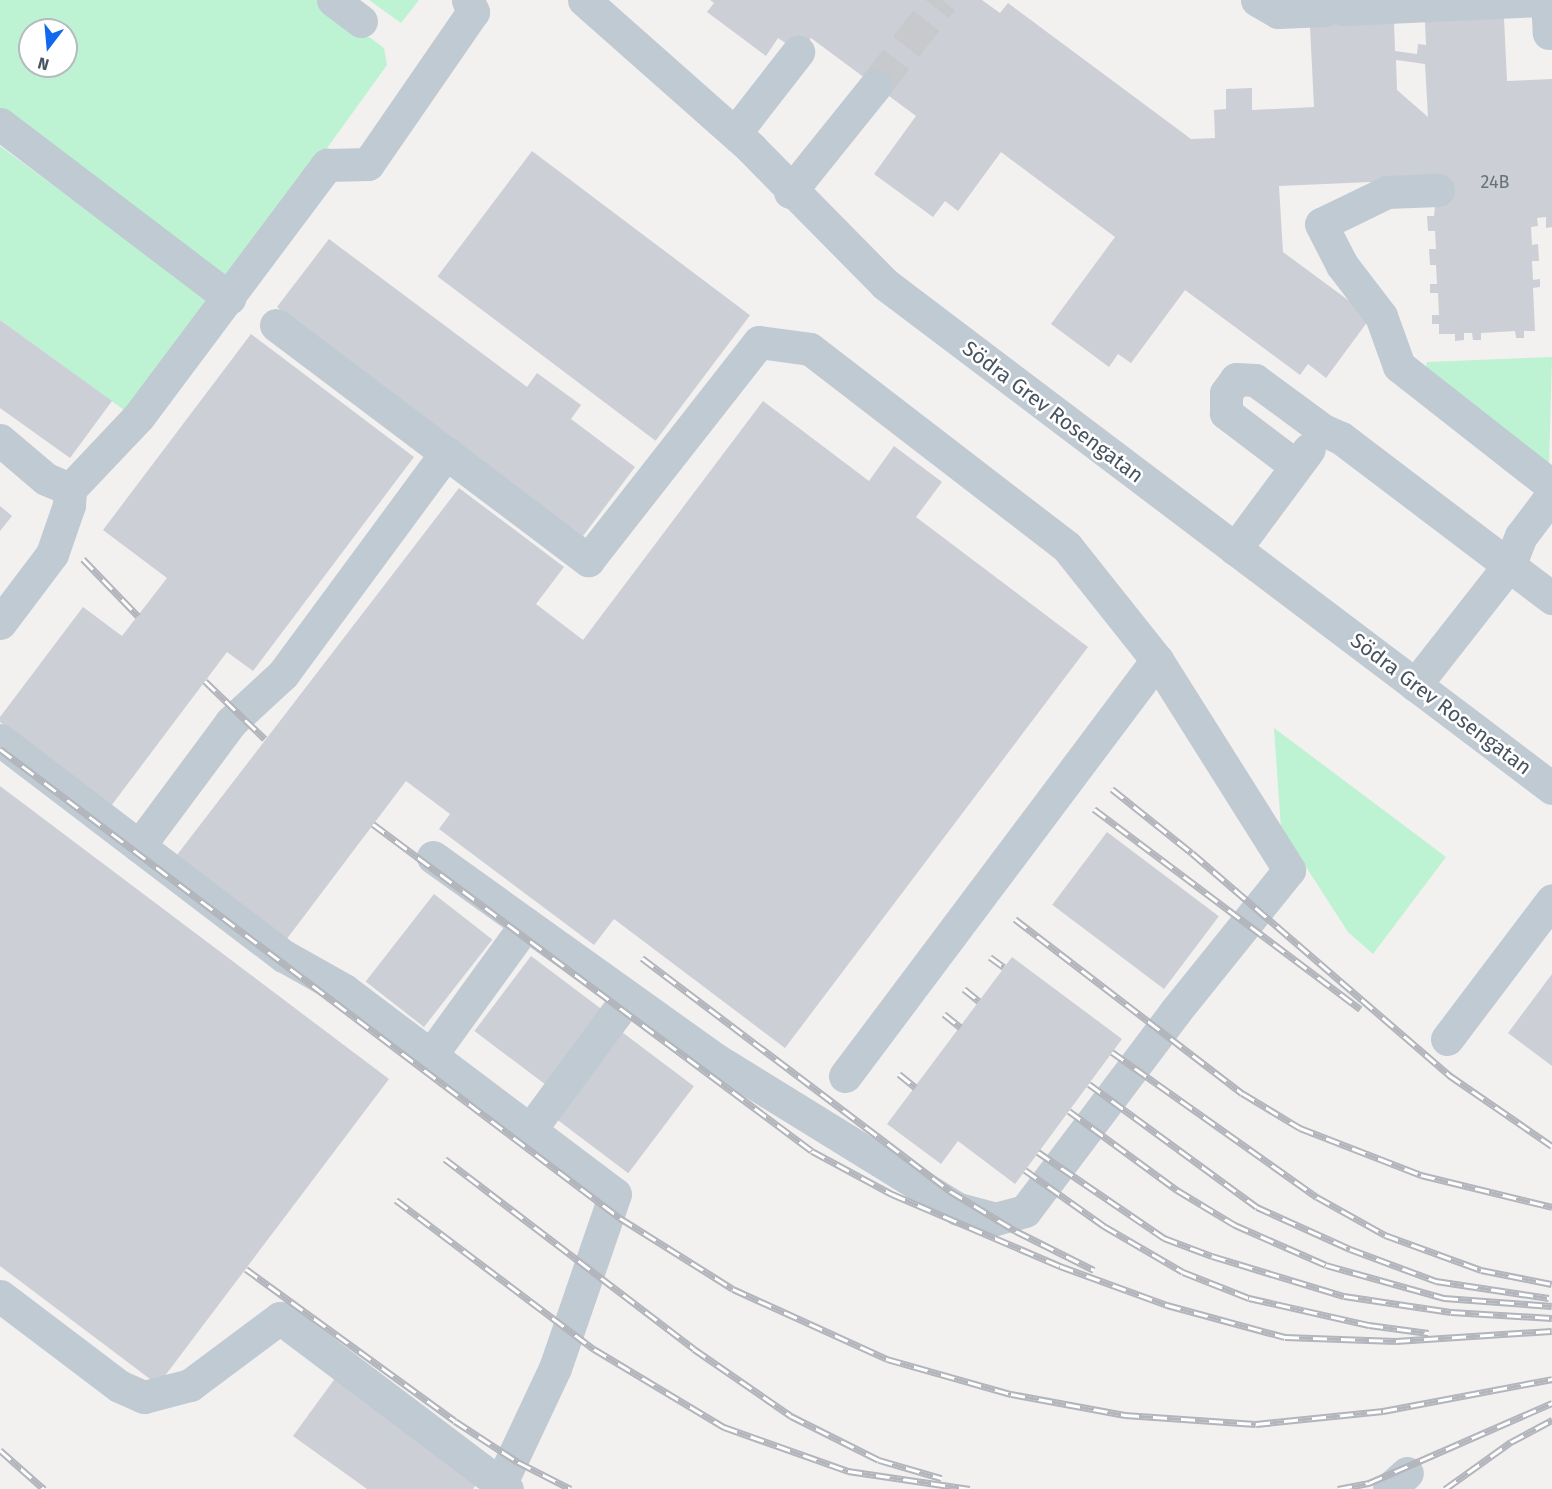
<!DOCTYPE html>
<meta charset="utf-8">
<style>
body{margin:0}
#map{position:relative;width:1552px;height:1489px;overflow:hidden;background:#f3f0f0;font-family:"Fira Sans",sans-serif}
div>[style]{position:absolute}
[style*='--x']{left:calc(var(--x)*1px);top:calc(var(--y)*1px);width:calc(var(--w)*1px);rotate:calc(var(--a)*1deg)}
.green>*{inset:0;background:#bdf2d3}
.building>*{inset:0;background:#cccfd5;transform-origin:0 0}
.minor-tunnel>*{height:33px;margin-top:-16.5px;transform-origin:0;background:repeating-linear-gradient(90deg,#c8c9cc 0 33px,transparent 0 49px)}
.minor>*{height:33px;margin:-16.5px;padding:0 16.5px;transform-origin:16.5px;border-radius:16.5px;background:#c0cad2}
.rail>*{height:7px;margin-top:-3.5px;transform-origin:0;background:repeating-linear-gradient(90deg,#fff 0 14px,#b2b5bb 0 28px);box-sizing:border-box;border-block:2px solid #b2b5bb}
span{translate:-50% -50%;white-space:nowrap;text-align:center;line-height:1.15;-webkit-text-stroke:5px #fff;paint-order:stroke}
.number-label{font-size:18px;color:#68727c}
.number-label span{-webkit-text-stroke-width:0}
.street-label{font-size:21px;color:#47535f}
.north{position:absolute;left:18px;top:18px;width:60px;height:60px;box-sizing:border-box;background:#fff;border:2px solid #b5babf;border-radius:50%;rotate:196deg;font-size:16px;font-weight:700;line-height:24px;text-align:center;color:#47535f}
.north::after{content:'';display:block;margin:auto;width:21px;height:27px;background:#1169ec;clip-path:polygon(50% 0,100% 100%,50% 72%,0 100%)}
</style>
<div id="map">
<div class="green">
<i style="clip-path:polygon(evenodd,0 0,318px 0,384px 48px,387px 65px,229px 284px,0 111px,0 0,30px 30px,66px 30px,66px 66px,30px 66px,30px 30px)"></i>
<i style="clip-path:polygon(369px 0,419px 0,401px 23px)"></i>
<i style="clip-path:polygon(0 146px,215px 305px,128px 413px,0 320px)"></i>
<i style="clip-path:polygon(1552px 357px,1549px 466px,1424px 373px,1427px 362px)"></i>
<i style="clip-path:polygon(1274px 728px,1446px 857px,1373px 954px,1348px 932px,1281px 828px)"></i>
</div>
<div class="building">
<i style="clip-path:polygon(evenodd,710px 0,982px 0,1000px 13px,1008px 3px,1191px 139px,1215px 138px,1214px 110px,1226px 109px,1226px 89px,1252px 88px,1252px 110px,1314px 107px,1310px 27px,1325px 0,1394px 23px,1395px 51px,1417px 54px,1418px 44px,1426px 45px,1425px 22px,1504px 18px,1507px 81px,1552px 79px,1552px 227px,1546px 228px,1546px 217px,1537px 218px,1538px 226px,1531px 227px,1532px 245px,1538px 244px,1539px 261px,1532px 261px,1533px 280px,1540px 279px,1540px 287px,1533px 288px,1535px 331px,1524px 331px,1524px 338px,1516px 338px,1515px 331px,1481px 333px,1481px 340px,1473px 340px,1472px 333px,1464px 333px,1464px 340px,1455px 341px,1455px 334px,1439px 334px,1439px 324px,1432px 324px,1432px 315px,1439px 315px,1438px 293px,1430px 293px,1430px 284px,1437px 284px,1436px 265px,1430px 265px,1429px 249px,1436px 249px,1435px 231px,1428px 231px,1427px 216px,1434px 216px,1438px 179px,1279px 186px,1283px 252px,1371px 317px,1326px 378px,1308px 364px,1300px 375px,1185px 290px,1131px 363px,1118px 354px,1109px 367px,1051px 324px,1115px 237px,1001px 152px,958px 211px,945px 201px,933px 217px,874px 174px,916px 116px,811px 38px,800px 53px,778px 38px,766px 56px,707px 12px,714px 3px,710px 0,1396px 60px,1425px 64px,1428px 117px,1397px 90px,1396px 60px)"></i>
<i style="left:532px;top:151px;width:273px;height:157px;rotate:37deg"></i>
<i style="clip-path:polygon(329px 239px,527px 387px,537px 373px,581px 405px,571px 419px,635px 467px,583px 536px,277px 307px)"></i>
<i style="clip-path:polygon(0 320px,112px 401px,70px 458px,0 408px)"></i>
<i style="clip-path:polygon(251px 334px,414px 457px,253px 671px,227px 652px,111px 806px,0 722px,0 717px,83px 607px,122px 636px,167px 578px,103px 530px)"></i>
<i style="clip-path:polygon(763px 401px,869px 481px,894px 446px,942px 482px,916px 517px,1088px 647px,785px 1048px,614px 919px,594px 945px,439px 829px,450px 814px,406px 781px,280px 948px,170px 864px,459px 488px,564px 567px,536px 604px,583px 640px)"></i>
<i style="clip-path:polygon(0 506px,12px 516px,0 531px)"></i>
<i style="clip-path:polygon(0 786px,389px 1079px,158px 1385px,0 1266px)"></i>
<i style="left:1107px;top:832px;width:140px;height:91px;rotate:37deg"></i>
<i style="left:434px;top:894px;width:74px;height:111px;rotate:38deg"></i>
<i style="left:531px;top:956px;width:91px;height:94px;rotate:37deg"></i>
<i style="clip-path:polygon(1012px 957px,1122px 1039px,1015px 1184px,958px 1141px,941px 1164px,887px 1124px)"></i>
<i style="clip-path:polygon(1552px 974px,1552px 1066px,1508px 1033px)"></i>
<i style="left:618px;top:1029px;width:95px;height:109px;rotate:37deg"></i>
<i style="clip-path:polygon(336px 1377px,479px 1480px,473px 1489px,367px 1489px,293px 1436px)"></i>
</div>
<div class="minor-tunnel">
<i style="--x:876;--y:85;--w:108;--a:-52.2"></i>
</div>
<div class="minor">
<i style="--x:333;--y:0;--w:35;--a:37"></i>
<i style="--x:584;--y:0;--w:223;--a:41.5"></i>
<i style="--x:751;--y:148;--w:191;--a:45.4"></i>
<i style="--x:885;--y:284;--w:836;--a:37.08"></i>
<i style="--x:1257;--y:0;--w:24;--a:30"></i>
<i style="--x:1278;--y:12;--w:47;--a:-2.4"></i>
<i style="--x:1547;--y:0;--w:33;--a:87"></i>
<i style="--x:1343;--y:9;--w:195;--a:-2.6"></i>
<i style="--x:0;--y:124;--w:288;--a:37.2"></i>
<i style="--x:735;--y:133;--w:103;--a:-52.1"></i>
<i style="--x:1438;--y:190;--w:51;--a:177.8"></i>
<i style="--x:1387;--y:192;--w:73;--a:154.1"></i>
<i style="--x:1321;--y:224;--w:46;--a:62.9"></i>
<i style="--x:1342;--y:265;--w:64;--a:52.6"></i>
<i style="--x:1381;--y:316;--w:53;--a:70.2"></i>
<i style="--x:1399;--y:366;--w:194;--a:38.1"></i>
<i style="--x:790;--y:192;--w:137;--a:-51.2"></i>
<i style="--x:276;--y:325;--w:391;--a:37"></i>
<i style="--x:588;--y:560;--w:277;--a:-51.9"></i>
<i style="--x:759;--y:342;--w:51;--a:7.8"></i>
<i style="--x:810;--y:349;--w:324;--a:37.6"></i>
<i style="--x:1067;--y:547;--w:144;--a:51.5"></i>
<i style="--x:1157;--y:660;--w:248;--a:57.8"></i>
<i style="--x:1289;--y:870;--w:182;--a:128.8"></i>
<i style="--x:1175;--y:1012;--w:249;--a:127"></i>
<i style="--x:1025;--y:1211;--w:30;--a:165"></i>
<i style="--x:996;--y:1219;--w:39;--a:-165"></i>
<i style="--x:958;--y:1209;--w:286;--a:-148.3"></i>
<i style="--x:715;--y:1059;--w:347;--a:-144.4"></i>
<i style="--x:0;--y:440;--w:60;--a:40.3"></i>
<i style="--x:46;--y:479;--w:26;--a:23"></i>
<i style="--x:1296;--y:466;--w:88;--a:-142.9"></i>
<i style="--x:1226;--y:413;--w:20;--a:-90"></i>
<i style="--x:1226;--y:393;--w:17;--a:-54"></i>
<i style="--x:1236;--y:379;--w:19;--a:3"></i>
<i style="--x:1255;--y:380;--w:84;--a:36.3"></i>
<i style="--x:1323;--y:430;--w:20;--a:24"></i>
<i style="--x:1341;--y:438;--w:265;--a:37.2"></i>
<i style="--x:1235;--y:549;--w:124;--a:-53.5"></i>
<i style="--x:0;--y:623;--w:86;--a:-53"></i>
<i style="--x:52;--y:554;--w:52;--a:-70.9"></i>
<i style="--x:69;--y:505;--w:16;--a:-86"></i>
<i style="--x:70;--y:489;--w:100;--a:-46.6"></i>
<i style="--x:139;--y:416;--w:314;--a:-53.2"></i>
<i style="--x:327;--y:165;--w:41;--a:-1.4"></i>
<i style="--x:368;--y:164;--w:185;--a:-55.4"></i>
<i style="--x:473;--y:12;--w:13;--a:-113"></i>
<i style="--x:1415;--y:685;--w:154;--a:-51.9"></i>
<i style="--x:1510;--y:564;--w:30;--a:-69"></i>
<i style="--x:1521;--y:536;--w:51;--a:-52.9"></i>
<i style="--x:0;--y:740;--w:357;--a:37.3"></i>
<i style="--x:284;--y:956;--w:69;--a:29.5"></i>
<i style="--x:344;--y:990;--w:339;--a:37"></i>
<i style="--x:615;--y:1194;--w:184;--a:109"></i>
<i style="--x:555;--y:1368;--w:134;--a:115.2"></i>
<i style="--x:139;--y:846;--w:154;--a:-53.4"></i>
<i style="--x:231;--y:722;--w:71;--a:-42.7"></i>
<i style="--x:283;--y:674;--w:275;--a:-53.6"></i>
<i style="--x:1447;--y:1039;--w:174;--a:-52.9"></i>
<i style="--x:431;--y:1055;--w:162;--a:-54.1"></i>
<i style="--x:845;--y:1076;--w:520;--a:-53.13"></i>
<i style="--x:530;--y:1130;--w:165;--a:-53.6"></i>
<i style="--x:0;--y:1296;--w:149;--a:37.1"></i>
<i style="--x:119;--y:1386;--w:27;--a:24"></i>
<i style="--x:144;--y:1397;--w:48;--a:-14.6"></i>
<i style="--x:190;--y:1385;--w:112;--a:-36.7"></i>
<i style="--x:280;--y:1318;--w:284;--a:37"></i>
<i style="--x:1389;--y:1489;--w:24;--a:-42"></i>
</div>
<div class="rail">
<i style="--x:83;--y:559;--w:79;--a:46"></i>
<i style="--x:205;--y:681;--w:83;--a:44"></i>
<i style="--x:0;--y:749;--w:777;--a:37.11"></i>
<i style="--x:620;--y:1218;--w:133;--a:32.1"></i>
<i style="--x:733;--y:1289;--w:169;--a:24.4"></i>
<i style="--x:887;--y:1359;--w:129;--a:15.8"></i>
<i style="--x:1011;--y:1394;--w:116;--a:10.4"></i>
<i style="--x:1125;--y:1415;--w:131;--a:3.9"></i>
<i style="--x:1256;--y:1424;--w:128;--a:-5.8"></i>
<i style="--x:1383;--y:1411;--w:172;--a:-10.7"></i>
<i style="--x:1112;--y:789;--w:102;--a:38.7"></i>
<i style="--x:1192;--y:853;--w:340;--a:40.8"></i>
<i style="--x:1449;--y:1075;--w:125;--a:34.6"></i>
<i style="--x:1094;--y:809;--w:333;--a:36.9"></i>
<i style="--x:373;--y:824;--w:547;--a:36.68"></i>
<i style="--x:812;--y:1151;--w:91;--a:28.3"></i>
<i style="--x:892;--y:1194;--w:183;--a:23.2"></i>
<i style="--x:1060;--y:1266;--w:114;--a:20"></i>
<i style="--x:1167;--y:1305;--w:122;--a:15.2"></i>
<i style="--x:1285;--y:1337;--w:111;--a:2.1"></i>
<i style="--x:1396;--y:1341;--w:156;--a:-3.7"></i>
<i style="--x:1015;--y:919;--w:286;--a:37.5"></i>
<i style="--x:1242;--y:1093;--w:68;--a:31.1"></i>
<i style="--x:1300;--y:1128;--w:130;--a:21.2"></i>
<i style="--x:1421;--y:1175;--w:135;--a:13.7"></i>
<i style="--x:990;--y:957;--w:17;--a:36"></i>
<i style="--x:642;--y:958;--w:386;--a:37.1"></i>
<i style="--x:950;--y:1191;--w:77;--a:31.2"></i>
<i style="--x:1016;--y:1231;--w:87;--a:26.6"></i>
<i style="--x:964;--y:989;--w:19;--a:39"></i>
<i style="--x:944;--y:1014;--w:21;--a:39"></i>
<i style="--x:1112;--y:1052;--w:251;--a:35.3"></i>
<i style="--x:1317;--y:1197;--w:78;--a:29.2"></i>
<i style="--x:1385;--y:1235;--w:102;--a:20"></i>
<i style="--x:1481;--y:1270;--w:72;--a:11.2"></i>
<i style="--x:899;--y:1074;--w:21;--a:39"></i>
<i style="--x:1089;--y:1084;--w:208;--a:36.2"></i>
<i style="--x:1257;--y:1207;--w:102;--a:24.3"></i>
<i style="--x:1350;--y:1249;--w:92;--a:20.4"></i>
<i style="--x:1436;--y:1281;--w:114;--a:8.6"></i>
<i style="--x:1069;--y:1111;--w:134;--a:36.2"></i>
<i style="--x:1177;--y:1190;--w:68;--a:31.1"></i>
<i style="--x:1235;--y:1225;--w:99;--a:23.7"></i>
<i style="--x:1326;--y:1265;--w:123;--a:15.6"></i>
<i style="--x:1444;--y:1298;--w:108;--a:4.2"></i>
<i style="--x:1038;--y:1152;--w:153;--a:34.3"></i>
<i style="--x:1164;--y:1238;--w:51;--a:20.6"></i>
<i style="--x:1212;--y:1256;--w:138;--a:16.9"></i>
<i style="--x:1344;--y:1296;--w:108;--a:8.5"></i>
<i style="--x:1451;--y:1312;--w:101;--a:3.4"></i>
<i style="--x:445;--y:1159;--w:313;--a:37.3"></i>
<i style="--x:694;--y:1349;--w:118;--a:34.6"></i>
<i style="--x:791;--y:1416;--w:98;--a:26.6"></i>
<i style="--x:879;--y:1460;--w:65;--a:16.2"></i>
<i style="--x:1025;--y:1170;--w:97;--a:35.3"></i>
<i style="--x:1104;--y:1226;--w:91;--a:30.2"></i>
<i style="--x:1183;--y:1272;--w:71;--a:21.5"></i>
<i style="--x:1249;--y:1298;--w:123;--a:12.7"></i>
<i style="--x:1369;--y:1325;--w:60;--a:7.7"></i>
<i style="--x:396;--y:1200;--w:248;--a:37"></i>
<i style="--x:594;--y:1349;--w:152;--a:31"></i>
<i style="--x:724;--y:1427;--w:132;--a:19.5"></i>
<i style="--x:848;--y:1471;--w:123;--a:8.4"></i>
<i style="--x:246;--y:1269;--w:258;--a:36"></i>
<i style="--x:455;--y:1421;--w:75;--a:33.1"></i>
<i style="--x:518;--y:1462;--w:59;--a:27"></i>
<i style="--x:0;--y:1450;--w:59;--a:41.6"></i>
<i style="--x:1338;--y:1489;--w:32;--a:-11"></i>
<i style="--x:1369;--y:1483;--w:200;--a:-23.6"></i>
<i style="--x:1445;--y:1489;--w:81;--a:-35.5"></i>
<i style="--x:1511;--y:1442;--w:47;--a:-28.2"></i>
</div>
<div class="number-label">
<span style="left:1495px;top:182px">24B</span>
</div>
<div class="street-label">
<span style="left:1053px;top:412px;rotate:37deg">Södra Grev Rosengatan</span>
<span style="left:1441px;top:704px;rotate:37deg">Södra Grev Rosengatan</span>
</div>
<div class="north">N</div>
</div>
